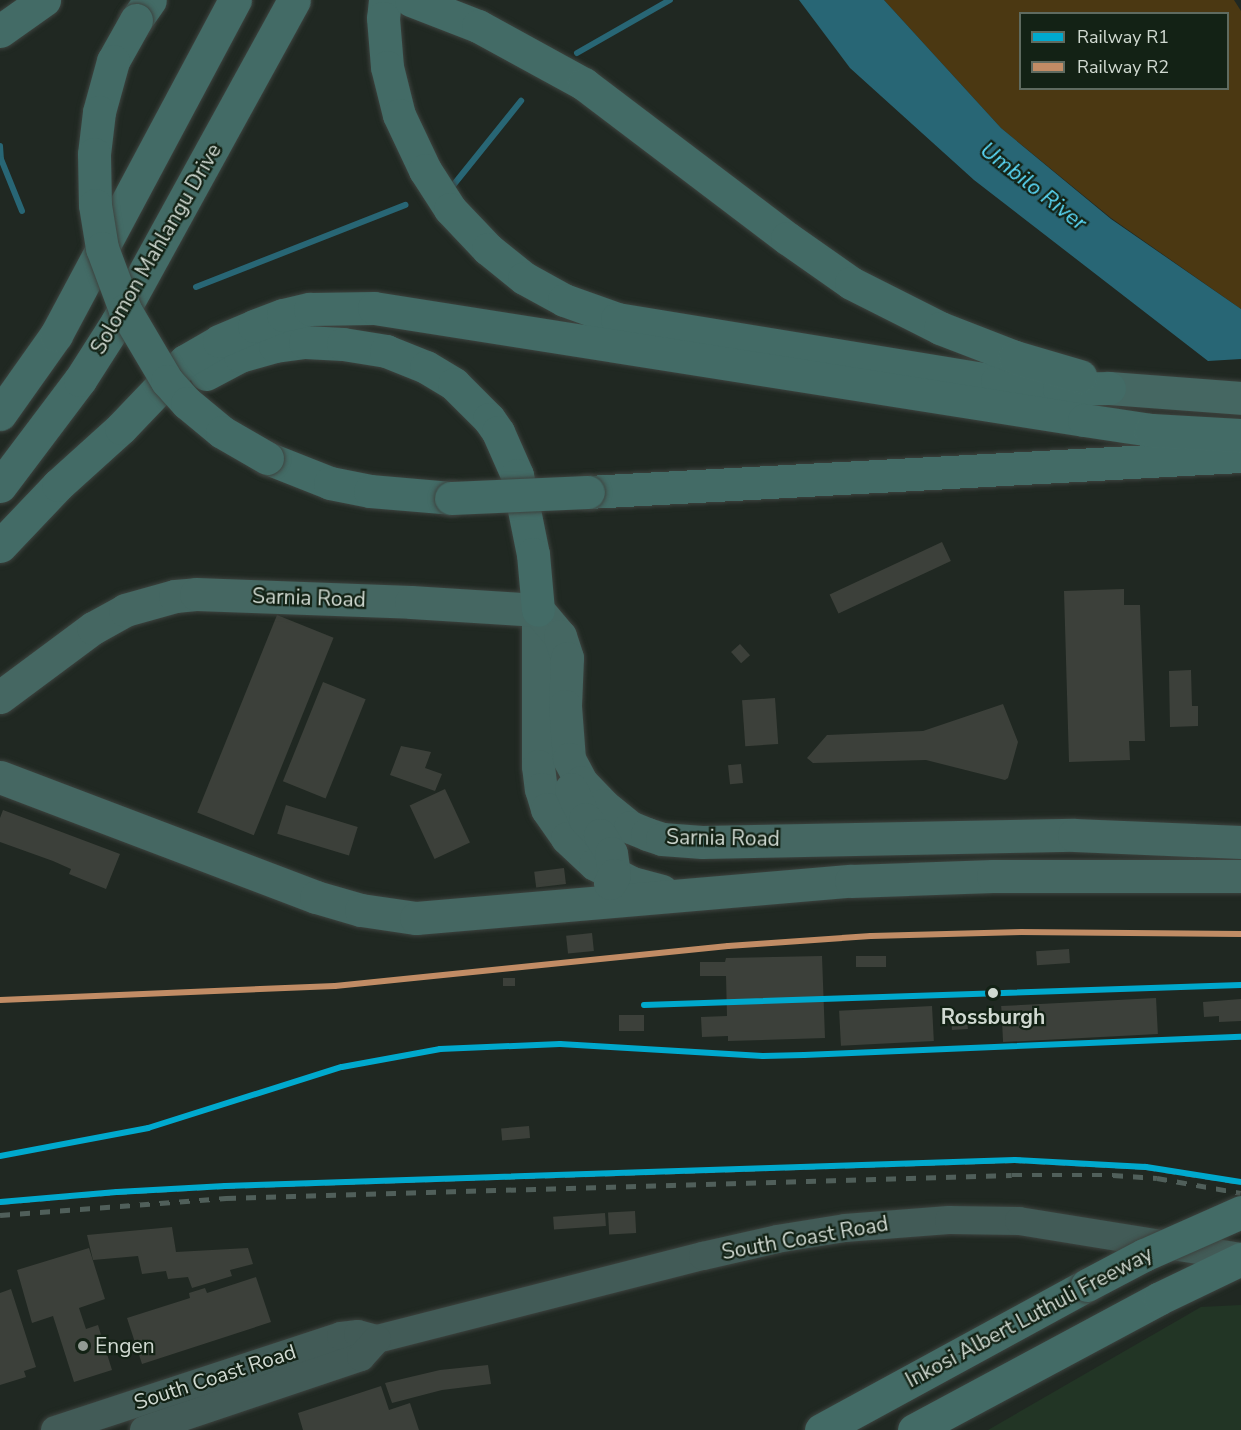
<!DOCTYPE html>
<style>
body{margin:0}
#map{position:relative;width:1241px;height:1430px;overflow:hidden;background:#202822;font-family:"Nunito Sans",sans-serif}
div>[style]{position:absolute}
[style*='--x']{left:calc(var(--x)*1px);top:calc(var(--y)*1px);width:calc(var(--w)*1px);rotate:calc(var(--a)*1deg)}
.built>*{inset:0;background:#223525}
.green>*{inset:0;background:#4b3812}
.water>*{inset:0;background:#286675}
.stream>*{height:6px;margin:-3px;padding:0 3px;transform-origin:3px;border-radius:3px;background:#286675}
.building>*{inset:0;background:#3c403a;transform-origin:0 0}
.roads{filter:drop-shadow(0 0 2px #3d433f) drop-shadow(0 0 2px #3d433f)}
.minor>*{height:28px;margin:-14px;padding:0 14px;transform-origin:14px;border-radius:14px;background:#425b57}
.major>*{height:33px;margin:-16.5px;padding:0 16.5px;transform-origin:16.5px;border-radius:16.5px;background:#456762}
.highway>*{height:33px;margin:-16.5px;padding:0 16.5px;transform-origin:16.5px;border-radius:16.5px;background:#436b66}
.rail>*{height:4.5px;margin-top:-2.25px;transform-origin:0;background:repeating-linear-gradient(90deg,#505f5a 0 10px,transparent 0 20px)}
.bridges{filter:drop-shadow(0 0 2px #3d433f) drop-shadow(0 0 2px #3d433f)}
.highway-bridge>*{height:33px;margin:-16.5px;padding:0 16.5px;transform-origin:16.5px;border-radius:16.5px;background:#436b66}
.rail-1>*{height:6px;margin:-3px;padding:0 3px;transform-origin:3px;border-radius:3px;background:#00a9ce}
.rail-2>*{height:6px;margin:-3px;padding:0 3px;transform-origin:3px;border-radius:3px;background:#c18c65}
.dots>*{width:16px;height:16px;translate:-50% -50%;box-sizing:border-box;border:3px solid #132215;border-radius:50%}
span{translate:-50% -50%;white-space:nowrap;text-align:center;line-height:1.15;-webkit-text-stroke:4.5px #132215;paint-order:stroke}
.street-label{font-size:21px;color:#d0d9d1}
.stop-label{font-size:21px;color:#d0d9d1;font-weight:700}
.poi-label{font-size:21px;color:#d0d9d1}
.left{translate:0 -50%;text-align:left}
.water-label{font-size:22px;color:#5cdcfc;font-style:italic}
.legend{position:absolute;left:1019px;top:12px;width:210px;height:78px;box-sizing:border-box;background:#132215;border:2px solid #5f6b60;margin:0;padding:8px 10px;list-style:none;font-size:18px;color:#d0d9d1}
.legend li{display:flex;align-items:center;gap:12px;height:30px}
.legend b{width:30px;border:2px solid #5f6b60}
</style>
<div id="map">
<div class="built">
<i style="clip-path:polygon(1241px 1305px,1241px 1430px,988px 1430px,1201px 1307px)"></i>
</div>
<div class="green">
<i style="clip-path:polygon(evenodd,884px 0,1234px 0,1241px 11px,1241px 309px,1111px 218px,1001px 128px,884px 0,1020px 14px,1228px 14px,1228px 88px,1020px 88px,1020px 14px)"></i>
</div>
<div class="water">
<i style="clip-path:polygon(799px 0,884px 0,1001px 128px,1111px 219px,1241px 309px,1241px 359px,1208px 361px,974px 180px,850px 68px)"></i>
</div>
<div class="stream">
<i style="--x:577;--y:53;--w:107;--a:-29.7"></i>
<i style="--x:0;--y:146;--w:13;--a:86"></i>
<i style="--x:1;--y:159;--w:56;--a:68"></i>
<i style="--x:451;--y:188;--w:112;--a:-51.2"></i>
<i style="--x:196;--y:287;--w:225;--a:-21.4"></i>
</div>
<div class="building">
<i style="left:942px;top:542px;width:21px;height:124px;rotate:65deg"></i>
<i style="clip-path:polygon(1124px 589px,1124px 605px,1140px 605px,1145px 741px,1129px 741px,1130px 760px,1069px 762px,1064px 591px)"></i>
<i style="left:277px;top:615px;width:61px;height:213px;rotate:22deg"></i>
<i style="left:740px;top:644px;width:15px;height:12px;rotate:48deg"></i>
<i style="clip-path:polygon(1191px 670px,1192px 706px,1198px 706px,1198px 726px,1170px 727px,1169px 671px)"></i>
<i style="left:323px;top:682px;width:46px;height:107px;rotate:22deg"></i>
<i style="left:775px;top:698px;width:46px;height:33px;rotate:86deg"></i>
<i style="clip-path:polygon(1003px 704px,1018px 742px,1008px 778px,1005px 780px,926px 760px,813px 763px,807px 758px,827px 735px,923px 731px)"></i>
<i style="clip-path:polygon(401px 746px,431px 752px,425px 768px,442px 774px,435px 791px,390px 775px)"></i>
<i style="left:741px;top:764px;width:19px;height:13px;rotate:84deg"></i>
<i style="left:445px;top:789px;width:59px;height:39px;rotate:65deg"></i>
<i style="left:286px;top:805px;width:75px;height:30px;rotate:17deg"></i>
<i style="clip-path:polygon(3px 810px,120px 854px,106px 889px,69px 874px,71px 869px,53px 861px,0 842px,0 818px)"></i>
<i style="left:564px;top:868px;width:16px;height:30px;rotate:83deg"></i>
<i style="left:592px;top:933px;width:18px;height:26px;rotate:84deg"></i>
<i style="left:1069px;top:949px;width:14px;height:33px;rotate:86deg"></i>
<i style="clip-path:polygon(822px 956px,825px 1038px,728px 1041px,728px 1036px,702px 1037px,701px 1017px,727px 1016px,726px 976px,700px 976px,700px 962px,725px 962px,726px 958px)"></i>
<i style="left:886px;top:956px;width:11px;height:30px;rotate:90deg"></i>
<i style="left:515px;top:978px;width:8px;height:12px;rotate:90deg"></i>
<i style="left:1156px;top:998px;width:36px;height:155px;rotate:87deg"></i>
<i style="clip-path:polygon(1241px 999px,1241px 1021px,1219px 1022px,1219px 1016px,1204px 1017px,1203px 1002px)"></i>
<i style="left:932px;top:1006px;width:35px;height:93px;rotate:87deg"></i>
<i style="left:644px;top:1015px;width:16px;height:25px;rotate:90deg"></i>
<i style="left:967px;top:1016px;width:13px;height:16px;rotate:86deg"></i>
<i style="left:529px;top:1126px;width:12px;height:28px;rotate:85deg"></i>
<i style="left:635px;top:1211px;width:22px;height:27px;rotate:87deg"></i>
<i style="left:605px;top:1213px;width:13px;height:52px;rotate:86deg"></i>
<i style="clip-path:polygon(172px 1227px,176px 1252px,248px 1248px,253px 1264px,230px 1270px,232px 1276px,192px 1288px,188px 1277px,168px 1279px,166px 1271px,142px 1274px,138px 1256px,93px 1260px,87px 1235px)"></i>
<i style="clip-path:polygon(89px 1248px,105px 1299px,79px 1308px,86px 1329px,98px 1325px,112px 1370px,74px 1382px,53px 1316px,32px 1323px,17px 1270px)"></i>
<i style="clip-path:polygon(256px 1277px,271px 1322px,142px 1364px,127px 1318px,190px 1298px,189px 1293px,205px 1288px,207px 1293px)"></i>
<i style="clip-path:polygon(11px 1289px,36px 1367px,24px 1371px,26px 1377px,0 1385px,0 1293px)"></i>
<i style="clip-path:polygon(488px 1365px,491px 1384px,442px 1390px,392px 1403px,385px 1383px,440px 1370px)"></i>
<i style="clip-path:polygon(381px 1386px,389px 1410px,410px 1403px,419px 1430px,303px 1430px,298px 1413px)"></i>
</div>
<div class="roads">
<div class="minor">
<i style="--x:55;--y:1430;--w:301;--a:-18.2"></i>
<i style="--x:341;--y:1336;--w:17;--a:-7"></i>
<i style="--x:358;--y:1334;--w:20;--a:15"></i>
<i style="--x:377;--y:1339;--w:336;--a:-14.3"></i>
<i style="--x:703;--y:1256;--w:76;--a:-12.9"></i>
<i style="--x:777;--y:1239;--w:69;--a:-9.2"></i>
<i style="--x:845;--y:1228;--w:104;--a:-4.4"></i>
<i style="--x:949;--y:1220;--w:70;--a:0.8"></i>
<i style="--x:1019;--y:1221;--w:225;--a:9.2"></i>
<i style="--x:144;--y:1430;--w:229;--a:-18.6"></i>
<i style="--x:361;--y:1357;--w:24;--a:-48"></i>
</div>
<div class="major">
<i style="--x:1109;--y:388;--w:132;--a:4.3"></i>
<i style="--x:538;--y:610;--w:156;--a:90"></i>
<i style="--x:538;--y:766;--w:23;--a:83"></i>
<i style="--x:541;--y:789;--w:21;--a:73"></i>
<i style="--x:547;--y:809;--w:35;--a:55"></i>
<i style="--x:567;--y:838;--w:38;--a:43"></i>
<i style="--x:595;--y:864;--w:42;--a:27.2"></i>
<i style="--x:632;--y:883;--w:31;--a:15"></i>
<i style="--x:0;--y:697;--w:116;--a:-36.6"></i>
<i style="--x:93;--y:628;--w:37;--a:-29"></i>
<i style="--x:125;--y:610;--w:52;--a:-15.6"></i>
<i style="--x:175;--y:596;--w:21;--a:-5"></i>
<i style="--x:196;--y:594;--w:215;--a:2.1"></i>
<i style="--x:411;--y:602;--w:127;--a:3.6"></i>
<i style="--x:538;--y:610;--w:34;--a:50"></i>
<i style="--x:560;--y:636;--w:23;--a:72"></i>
<i style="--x:567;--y:658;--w:48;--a:92.4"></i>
<i style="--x:565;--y:706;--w:53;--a:85.7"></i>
<i style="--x:569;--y:759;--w:26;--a:62"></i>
<i style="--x:581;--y:782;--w:32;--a:46"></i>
<i style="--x:603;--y:805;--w:35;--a:39"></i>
<i style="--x:630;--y:827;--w:18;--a:22"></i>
<i style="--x:647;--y:834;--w:16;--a:18"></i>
<i style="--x:662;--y:839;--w:40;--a:4.3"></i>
<i style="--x:702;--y:842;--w:372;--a:-1.1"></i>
<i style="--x:1074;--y:835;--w:167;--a:2.4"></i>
<i style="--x:0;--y:777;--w:338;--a:20.8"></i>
<i style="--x:316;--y:897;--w:47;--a:16.1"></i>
<i style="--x:361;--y:910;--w:56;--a:8.3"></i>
<i style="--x:416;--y:918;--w:437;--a:-4.9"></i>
<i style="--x:851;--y:881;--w:142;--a:-2"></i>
<i style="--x:993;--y:876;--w:248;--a:0"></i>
<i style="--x:571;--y:789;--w:33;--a:65"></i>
<i style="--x:585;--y:819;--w:22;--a:47"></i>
<i style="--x:600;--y:835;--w:21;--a:59"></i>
<i style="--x:611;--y:853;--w:22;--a:82"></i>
<i style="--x:614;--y:875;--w:9;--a:117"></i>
</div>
<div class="highway">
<i style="--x:385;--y:0;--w:18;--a:96"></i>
<i style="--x:383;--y:18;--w:49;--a:85.3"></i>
<i style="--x:387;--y:67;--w:49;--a:76"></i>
<i style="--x:399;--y:115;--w:61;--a:64.7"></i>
<i style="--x:425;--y:170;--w:46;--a:57.3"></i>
<i style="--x:450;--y:209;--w:55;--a:46.5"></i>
<i style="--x:488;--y:249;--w:46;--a:38.9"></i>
<i style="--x:524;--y:278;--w:46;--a:28.8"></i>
<i style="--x:564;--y:300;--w:56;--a:19.7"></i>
<i style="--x:617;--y:319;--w:385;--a:9.3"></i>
<i style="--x:997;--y:381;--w:63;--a:7.4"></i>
<i style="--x:1059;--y:389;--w:50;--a:-1.1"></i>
<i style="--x:411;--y:0;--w:72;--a:21.2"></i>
<i style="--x:478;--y:26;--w:121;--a:28.7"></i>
<i style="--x:584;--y:84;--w:255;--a:37.2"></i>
<i style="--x:787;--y:238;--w:78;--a:35.1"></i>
<i style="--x:851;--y:283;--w:100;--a:26.8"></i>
<i style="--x:940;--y:328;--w:80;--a:21.1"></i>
<i style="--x:1015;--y:357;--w:68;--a:16.3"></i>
<i style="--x:136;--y:20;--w:24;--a:-55"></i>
<i style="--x:0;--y:31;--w:54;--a:-35.2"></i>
<i style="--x:206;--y:374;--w:38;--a:-28"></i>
<i style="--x:240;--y:356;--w:36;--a:-16"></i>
<i style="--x:275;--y:346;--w:30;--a:-8"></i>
<i style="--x:305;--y:342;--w:38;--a:3"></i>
<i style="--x:343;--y:344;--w:44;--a:9.2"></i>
<i style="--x:386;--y:351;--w:43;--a:21.8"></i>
<i style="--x:426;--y:367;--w:33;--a:31"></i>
<i style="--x:454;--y:384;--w:49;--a:45"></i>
<i style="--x:489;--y:419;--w:16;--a:55"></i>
<i style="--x:498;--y:432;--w:47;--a:66.2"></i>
<i style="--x:517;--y:475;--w:81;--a:78.6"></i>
<i style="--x:533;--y:554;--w:56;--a:84.9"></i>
<i style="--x:0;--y:414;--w:97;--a:-54.7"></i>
<i style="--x:56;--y:335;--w:380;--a:-61.9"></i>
<i style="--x:267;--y:458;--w:68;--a:21.6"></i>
<i style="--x:330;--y:483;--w:41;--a:11.3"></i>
<i style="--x:370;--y:491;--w:81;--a:4.9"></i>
<i style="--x:0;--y:486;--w:133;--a:-53"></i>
<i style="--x:80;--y:380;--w:69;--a:-57.5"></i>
<i style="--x:117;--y:322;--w:367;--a:-61.2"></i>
<i style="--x:588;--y:492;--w:654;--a:-3.16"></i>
<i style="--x:0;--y:546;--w:84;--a:-46.4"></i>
<i style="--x:58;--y:485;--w:85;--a:-42.1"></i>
<i style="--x:121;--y:428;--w:93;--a:-46.3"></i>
<i style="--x:185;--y:361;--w:39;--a:-30"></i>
<i style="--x:219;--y:341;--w:38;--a:-23"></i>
<i style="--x:254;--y:326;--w:31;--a:-21"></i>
<i style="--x:283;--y:315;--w:28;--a:-13"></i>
<i style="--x:310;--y:309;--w:64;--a:-0.9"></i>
<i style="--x:374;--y:308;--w:719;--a:8.96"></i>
<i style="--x:1084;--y:420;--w:68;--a:8.5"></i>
<i style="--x:1151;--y:430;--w:90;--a:3.2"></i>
<i style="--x:821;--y:1430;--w:303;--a:-28.6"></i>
<i style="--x:914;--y:1430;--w:279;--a:-28.2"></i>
<i style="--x:1160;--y:1298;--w:90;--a:-25.7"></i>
</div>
</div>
<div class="rail">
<i style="--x:0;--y:1202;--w:117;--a:-4.9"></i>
<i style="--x:117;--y:1192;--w:108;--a:-3.2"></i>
<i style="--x:225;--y:1186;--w:790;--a:-1.89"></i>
<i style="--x:1015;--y:1160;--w:131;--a:3.1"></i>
<i style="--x:1146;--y:1167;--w:96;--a:9"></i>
<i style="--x:0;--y:1215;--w:227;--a:-4.3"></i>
<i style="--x:226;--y:1198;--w:786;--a:-1.68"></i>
<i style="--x:1012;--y:1175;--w:101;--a:0"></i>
<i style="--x:1113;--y:1175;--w:44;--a:3.9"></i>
<i style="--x:1157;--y:1178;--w:85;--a:10.1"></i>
</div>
<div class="bridges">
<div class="highway-bridge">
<i style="--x:136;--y:20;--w:47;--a:119.3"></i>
<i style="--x:113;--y:61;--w:53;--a:105.4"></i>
<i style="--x:99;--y:112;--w:42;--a:96.8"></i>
<i style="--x:94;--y:154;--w:51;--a:88.9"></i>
<i style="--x:95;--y:205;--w:44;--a:80.8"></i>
<i style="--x:102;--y:248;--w:66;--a:69.6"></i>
<i style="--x:125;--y:310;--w:82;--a:59.4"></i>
<i style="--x:167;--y:381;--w:30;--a:48"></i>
<i style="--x:187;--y:403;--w:45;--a:39.6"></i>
<i style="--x:222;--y:432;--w:52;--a:30"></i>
<i style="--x:451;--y:498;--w:137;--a:-2.5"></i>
<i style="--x:1087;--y:1285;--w:64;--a:-27.8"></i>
<i style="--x:1144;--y:1255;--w:106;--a:-23.9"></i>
</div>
</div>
<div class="rail-1">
<i style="--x:644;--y:1005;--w:597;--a:-1.92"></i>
<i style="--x:0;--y:1156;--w:151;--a:-10.7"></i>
<i style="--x:148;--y:1128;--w:203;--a:-17.5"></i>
<i style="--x:342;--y:1067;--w:100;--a:-10.4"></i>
<i style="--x:440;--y:1049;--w:120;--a:-2.4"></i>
<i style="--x:560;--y:1044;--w:203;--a:3.4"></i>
<i style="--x:763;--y:1056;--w:41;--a:-1.4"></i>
<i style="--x:804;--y:1055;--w:437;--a:-2.4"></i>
<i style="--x:0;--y:1202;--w:117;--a:-4.9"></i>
<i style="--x:117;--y:1192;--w:108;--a:-3.2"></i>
<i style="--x:225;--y:1186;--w:790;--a:-1.89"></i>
<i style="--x:1015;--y:1160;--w:131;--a:3.1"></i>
<i style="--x:1146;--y:1167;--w:96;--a:9"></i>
</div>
<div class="rail-2">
<i style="--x:0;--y:1000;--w:335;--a:-2.4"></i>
<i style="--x:335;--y:986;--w:395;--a:-5.8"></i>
<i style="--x:728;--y:946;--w:143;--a:-4"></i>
<i style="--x:871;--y:936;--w:151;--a:-1.5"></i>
<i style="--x:1022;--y:932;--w:219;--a:0.5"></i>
</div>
<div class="dots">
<i style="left:993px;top:993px;background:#d0d9d1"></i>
<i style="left:83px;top:1346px;background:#929b94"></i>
</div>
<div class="street-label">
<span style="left:156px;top:249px;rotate:-60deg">Solomon Mahlangu Drive</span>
<span style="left:309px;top:598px;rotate:2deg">Sarnia Road</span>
<span style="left:723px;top:838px;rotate:1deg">Sarnia Road</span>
<span style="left:805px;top:1238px;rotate:-10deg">South Coast Road</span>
<span style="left:1029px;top:1317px;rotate:-28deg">Inkosi Albert Luthuli Freeway</span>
<span style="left:215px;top:1377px;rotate:-18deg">South Coast Road</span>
</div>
<div class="stop-label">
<span style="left:993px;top:1017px">Rossburgh</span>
</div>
<div class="poi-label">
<span class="left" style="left:95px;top:1346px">Engen</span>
</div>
<div class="water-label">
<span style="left:1033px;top:187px;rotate:38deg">Umbilo River</span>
</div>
<ul class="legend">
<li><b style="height:8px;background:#00a9ce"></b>Railway R1</li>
<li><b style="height:8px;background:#c18c65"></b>Railway R2</li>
</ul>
</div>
